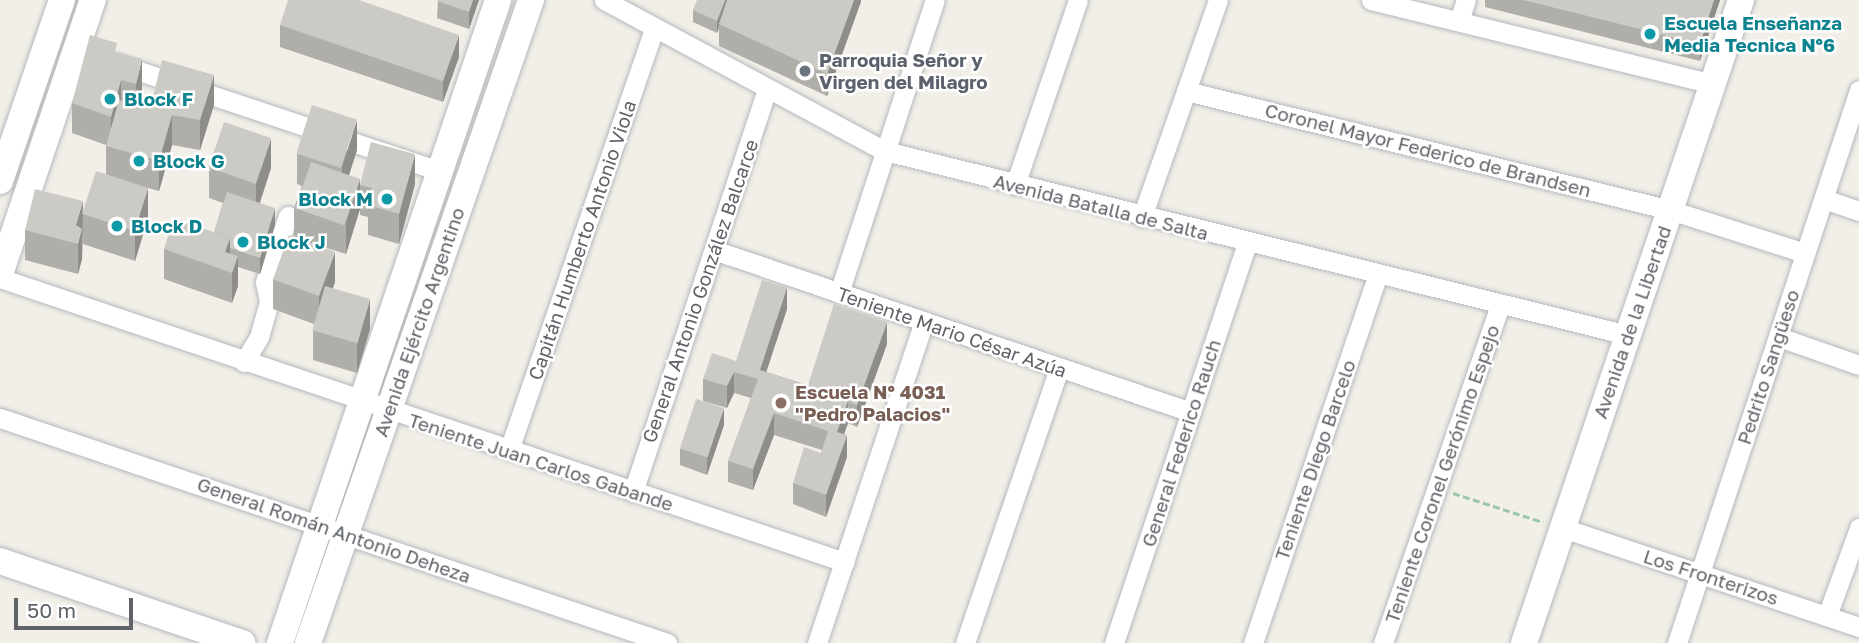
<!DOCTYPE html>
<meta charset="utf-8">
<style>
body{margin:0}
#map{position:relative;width:1859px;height:643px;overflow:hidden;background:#f1efe8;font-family:"Golos Text",sans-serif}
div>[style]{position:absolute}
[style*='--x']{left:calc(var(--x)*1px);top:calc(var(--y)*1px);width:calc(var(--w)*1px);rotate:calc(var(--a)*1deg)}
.path>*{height:2.5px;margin-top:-1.25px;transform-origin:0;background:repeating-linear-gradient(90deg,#9cc7a9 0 7px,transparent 0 10.5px)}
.roads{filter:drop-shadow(0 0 2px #b5b8bc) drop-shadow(0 0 2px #b5b8bc)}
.street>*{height:19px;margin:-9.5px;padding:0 9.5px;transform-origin:9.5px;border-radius:9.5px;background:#fff}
.secondary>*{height:26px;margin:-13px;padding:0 13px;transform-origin:13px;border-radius:13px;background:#fff}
.wall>*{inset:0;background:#afaea9}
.shaded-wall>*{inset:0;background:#8f8d8a}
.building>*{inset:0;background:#cccac5;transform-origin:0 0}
.dots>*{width:19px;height:19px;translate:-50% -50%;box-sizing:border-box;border:4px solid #fff;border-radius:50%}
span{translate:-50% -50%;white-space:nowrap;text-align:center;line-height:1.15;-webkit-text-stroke:5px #fff;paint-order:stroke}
.culture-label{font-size:19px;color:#0d838f;font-weight:700}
.left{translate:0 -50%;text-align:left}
.right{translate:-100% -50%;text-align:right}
.worship-label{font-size:19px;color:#5b616d;font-weight:700}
.street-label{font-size:19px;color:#5f6368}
.education-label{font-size:19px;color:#785e54;font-weight:700}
.scale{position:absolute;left:14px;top:598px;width:119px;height:32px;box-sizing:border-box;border:4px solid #5f6368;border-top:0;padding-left:9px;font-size:21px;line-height:24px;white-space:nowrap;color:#5f6368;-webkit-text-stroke:5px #fff;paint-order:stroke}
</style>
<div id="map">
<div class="path">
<i style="--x:1453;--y:493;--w:95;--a:17.9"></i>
</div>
<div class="roads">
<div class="street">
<i style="--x:604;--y:0;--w:319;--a:28.3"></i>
<i style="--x:885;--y:151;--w:765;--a:13.91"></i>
<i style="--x:1371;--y:0;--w:351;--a:13.8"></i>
<i style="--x:1459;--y:21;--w:22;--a:-72"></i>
<i style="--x:118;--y:64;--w:338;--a:18.4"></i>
<i style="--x:1186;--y:91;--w:498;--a:13.8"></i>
<i style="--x:1670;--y:210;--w:142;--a:17.7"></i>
<i style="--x:1015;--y:185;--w:195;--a:-71.2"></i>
<i style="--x:1824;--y:199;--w:37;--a:19"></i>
<i style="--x:1142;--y:217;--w:230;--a:-70.7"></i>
<i style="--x:714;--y:250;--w:504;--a:18.76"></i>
<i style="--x:0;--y:278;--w:891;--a:18.58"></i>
<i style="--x:839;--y:293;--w:308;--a:-71.9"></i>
<i style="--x:1779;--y:337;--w:85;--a:19.3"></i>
<i style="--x:244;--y:362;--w:29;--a:-59"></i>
<i style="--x:259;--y:337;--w:37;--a:-74"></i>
<i style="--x:269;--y:301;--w:19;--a:-102"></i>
<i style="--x:265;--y:282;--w:70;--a:-70.8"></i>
<i style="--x:0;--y:418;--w:704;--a:18.64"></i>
<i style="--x:509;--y:450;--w:445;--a:-71"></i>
<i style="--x:633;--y:492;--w:425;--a:-71.6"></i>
<i style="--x:1563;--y:528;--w:312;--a:18.5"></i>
<i style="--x:1827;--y:616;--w:94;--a:-70"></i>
<i style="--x:817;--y:643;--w:338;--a:-71.6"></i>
<i style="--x:965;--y:643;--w:291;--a:-71.1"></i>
<i style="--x:1114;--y:643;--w:422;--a:-71.6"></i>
<i style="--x:1253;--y:643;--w:386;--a:-71.3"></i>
<i style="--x:1383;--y:643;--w:357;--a:-70.9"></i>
<i style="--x:1677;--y:643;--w:582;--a:-71.78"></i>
</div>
<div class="secondary">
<i style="--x:0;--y:181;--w:191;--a:-71.1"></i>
<i style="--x:0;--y:274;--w:289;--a:-71.3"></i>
<i style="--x:0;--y:561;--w:256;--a:18.7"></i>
<i style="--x:280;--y:643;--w:679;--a:-71.27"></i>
<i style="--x:308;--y:643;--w:681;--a:-70.87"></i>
<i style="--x:1524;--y:643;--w:679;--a:-71.35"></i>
</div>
</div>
<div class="wall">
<i style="clip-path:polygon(438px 0,479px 0,469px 29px,437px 18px)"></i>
<i style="clip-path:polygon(861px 0,827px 96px,719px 46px,719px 29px,717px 33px,693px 22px,693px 10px)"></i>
<i style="clip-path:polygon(1485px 0,1720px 0,1700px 61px,1485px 7px)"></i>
<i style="clip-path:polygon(280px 25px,459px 57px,443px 102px,280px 47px)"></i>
<i style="clip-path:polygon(117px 52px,142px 89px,138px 105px,150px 109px,214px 105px,200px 150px,172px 145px,159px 191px,148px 188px,148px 218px,135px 261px,83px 244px,83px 231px,82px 259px,78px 274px,25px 260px,25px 230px,83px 214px,106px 175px,106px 145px,72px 133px,72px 103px)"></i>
<i style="clip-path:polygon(357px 150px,349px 175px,360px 209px,346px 254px,304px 241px,335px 282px,333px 288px,370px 329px,357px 373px,313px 360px,313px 330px,314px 324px,273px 309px,273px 279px,294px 237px,294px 208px,302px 186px,297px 184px,297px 154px)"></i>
<i style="clip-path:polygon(209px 168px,271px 168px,260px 203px,275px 225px,260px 274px,238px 267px,238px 286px,232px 303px,164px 279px,164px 249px,214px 232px,223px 203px,209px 198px)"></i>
<i style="clip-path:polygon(415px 184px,399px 244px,368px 235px,368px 217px,360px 215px,360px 185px)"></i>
<i style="clip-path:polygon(787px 309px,766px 372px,808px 385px,887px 344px,857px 427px,848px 423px,844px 434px,847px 457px,826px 517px,793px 504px,793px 483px,821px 453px,822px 450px,774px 435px,753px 490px,728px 482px,728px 461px,751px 398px,734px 393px,727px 408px,703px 401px,703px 379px,736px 361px)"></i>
<i style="clip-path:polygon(724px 425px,707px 475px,680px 465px,680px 449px)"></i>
</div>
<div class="shaded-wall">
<i style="clip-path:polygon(473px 0,479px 0,469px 29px,469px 12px)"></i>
<i style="clip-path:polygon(725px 0,729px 0,719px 24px,717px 33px,717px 21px)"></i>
<i style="clip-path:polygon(854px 0,861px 0,861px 2px,827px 96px,827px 74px)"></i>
<i style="clip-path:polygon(1714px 0,1720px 0,1700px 61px,1700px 44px)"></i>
<i style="clip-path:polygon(459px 35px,459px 57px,443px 102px,443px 81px)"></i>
<i style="clip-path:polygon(142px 59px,142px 89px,136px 114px,136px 84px)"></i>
<i style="clip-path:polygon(214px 75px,214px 105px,200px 150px,200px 120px)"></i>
<i style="clip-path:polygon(121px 80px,121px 110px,111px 147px,111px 117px)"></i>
<i style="clip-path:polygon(172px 115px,172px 145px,159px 191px,159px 161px)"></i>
<i style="clip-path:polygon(357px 120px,357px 150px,342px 197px,342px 167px)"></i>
<i style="clip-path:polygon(271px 138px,271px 168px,256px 214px,256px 184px)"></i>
<i style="clip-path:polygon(415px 154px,415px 184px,399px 244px,399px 214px)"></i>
<i style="clip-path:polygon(360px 179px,360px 209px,346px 254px,346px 223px)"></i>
<i style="clip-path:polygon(148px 188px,148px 218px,135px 261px,135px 231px)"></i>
<i style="clip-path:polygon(83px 201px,82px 259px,78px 274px,78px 244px,76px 225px)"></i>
<i style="clip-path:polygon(275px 208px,275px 225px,260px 274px,260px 258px)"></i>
<i style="clip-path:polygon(230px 238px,230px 268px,225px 252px)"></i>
<i style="clip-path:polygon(335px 252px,335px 282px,319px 326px,319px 296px)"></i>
<i style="clip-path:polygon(238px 256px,238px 286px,232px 303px,232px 273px)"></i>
<i style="clip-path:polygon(787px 287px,787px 309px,760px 391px,760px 370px)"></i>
<i style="clip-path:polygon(370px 299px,370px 329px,357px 373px,357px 343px)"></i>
<i style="clip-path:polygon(887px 322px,887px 344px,857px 427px,857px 405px)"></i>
<i style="clip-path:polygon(734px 372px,734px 393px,727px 408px,727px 386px)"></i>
<i style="clip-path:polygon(848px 401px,848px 423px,837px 454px,837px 432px)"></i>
<i style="clip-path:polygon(724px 408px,724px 425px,707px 475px,707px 458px)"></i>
<i style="clip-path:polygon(774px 413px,774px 435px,753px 490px,753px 469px)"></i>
<i style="clip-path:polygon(847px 435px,847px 457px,826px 517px,826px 495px)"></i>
</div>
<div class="building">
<i style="clip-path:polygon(288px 0,359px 0,459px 35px,443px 81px,280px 25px)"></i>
<i style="clip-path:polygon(438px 0,473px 0,469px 12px,437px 1px)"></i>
<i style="clip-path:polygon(697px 0,725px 0,717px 21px,693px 10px)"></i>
<i style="clip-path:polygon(727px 0,854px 0,827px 74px,719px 24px)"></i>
<i style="clip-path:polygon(1523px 0,1714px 0,1700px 44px)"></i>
<i style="clip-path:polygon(90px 35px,117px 43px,115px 52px,142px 59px,136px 84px,121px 80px,111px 117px,72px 103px)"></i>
<i style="clip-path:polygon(162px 60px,214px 75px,200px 120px,172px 115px,159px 161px,106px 146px,119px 100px,150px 109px)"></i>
<i style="left:312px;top:105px;width:47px;height:51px;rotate:18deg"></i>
<i style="left:224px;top:122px;width:50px;height:48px;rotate:19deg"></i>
<i style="clip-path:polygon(371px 142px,415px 154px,399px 214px,368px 205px,372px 188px,360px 185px)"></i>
<i style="left:311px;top:162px;width:52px;height:49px;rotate:19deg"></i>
<i style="left:96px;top:171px;width:55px;height:45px;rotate:18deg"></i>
<i style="clip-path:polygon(35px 189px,83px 201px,76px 225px,82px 229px,78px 244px,25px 230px)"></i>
<i style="clip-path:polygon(227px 192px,275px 208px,260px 258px,230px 248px,230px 238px,214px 232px)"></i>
<i style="clip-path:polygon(174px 218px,230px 238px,225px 252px,238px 256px,232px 273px,164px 249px)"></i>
<i style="left:289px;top:235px;width:49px;height:47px;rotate:20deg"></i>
<i style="clip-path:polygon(762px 280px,787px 287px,760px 370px,808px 385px,834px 304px,887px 322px,857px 405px,848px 401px,837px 432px,847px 435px,826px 495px,793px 483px,804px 447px,821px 453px,828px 431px,774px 413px,753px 469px,728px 461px,758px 379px,734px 372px,727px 386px,703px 379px,712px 353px,736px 361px)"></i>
<i style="left:325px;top:286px;width:47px;height:46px;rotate:16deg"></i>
<i style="left:696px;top:399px;width:29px;height:52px;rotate:18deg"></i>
</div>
<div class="dots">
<i style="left:1650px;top:34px;background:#0f9aa8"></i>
<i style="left:805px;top:71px;background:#6b7280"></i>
<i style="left:110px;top:99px;background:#0f9aa8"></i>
<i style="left:139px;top:161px;background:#0f9aa8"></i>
<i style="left:387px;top:199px;background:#0f9aa8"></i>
<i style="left:117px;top:226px;background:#0f9aa8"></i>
<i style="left:243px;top:242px;background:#0f9aa8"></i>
<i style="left:781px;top:403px;background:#8d6e63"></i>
</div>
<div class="culture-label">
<span class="left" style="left:1664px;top:34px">Escuela Enseñanza<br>Media Tecnica N°6</span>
<span class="left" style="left:124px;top:99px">Block F</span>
<span class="left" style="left:153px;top:161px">Block G</span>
<span class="right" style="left:373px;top:199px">Block M</span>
<span class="left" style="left:131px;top:226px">Block D</span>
<span class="left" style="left:257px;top:242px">Block J</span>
</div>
<div class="worship-label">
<span class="left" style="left:819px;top:71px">Parroquia Señor y<br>Virgen del Milagro</span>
</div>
<div class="street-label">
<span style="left:1428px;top:150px;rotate:14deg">Coronel Mayor Federico de Brandsen</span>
<span style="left:1101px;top:207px;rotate:14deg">Avenida Batalla de Salta</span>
<span style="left:582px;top:240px;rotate:-71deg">Capitán Humberto Antonio Viola</span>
<span style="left:700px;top:291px;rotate:-71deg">General Antonio González Balcarce</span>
<span style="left:419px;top:322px;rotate:-71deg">Avenida Ejército Argentino</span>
<span style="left:1632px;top:322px;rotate:-71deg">Avenida de la Libertad</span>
<span style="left:952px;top:332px;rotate:19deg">Teniente Mario César Azúa</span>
<span style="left:1768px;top:367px;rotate:-72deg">Pedrito Sangüeso</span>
<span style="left:1181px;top:443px;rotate:-72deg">General Federico Rauch</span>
<span style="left:1315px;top:460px;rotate:-71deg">Teniente Diego Barcelo</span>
<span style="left:541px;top:462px;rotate:18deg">Teniente Juan Carlos Gabande</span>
<span style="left:1442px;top:474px;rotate:-71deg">Teniente Coronel Gerónimo Espejo</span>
<span style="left:334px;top:530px;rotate:19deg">General Román Antonio Deheza</span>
<span style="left:1711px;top:577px;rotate:18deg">Los Fronterizos</span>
</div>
<div class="education-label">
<span class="left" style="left:795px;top:403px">Escuela N° 4031<br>"Pedro Palacios"</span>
</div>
<div class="scale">50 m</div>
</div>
